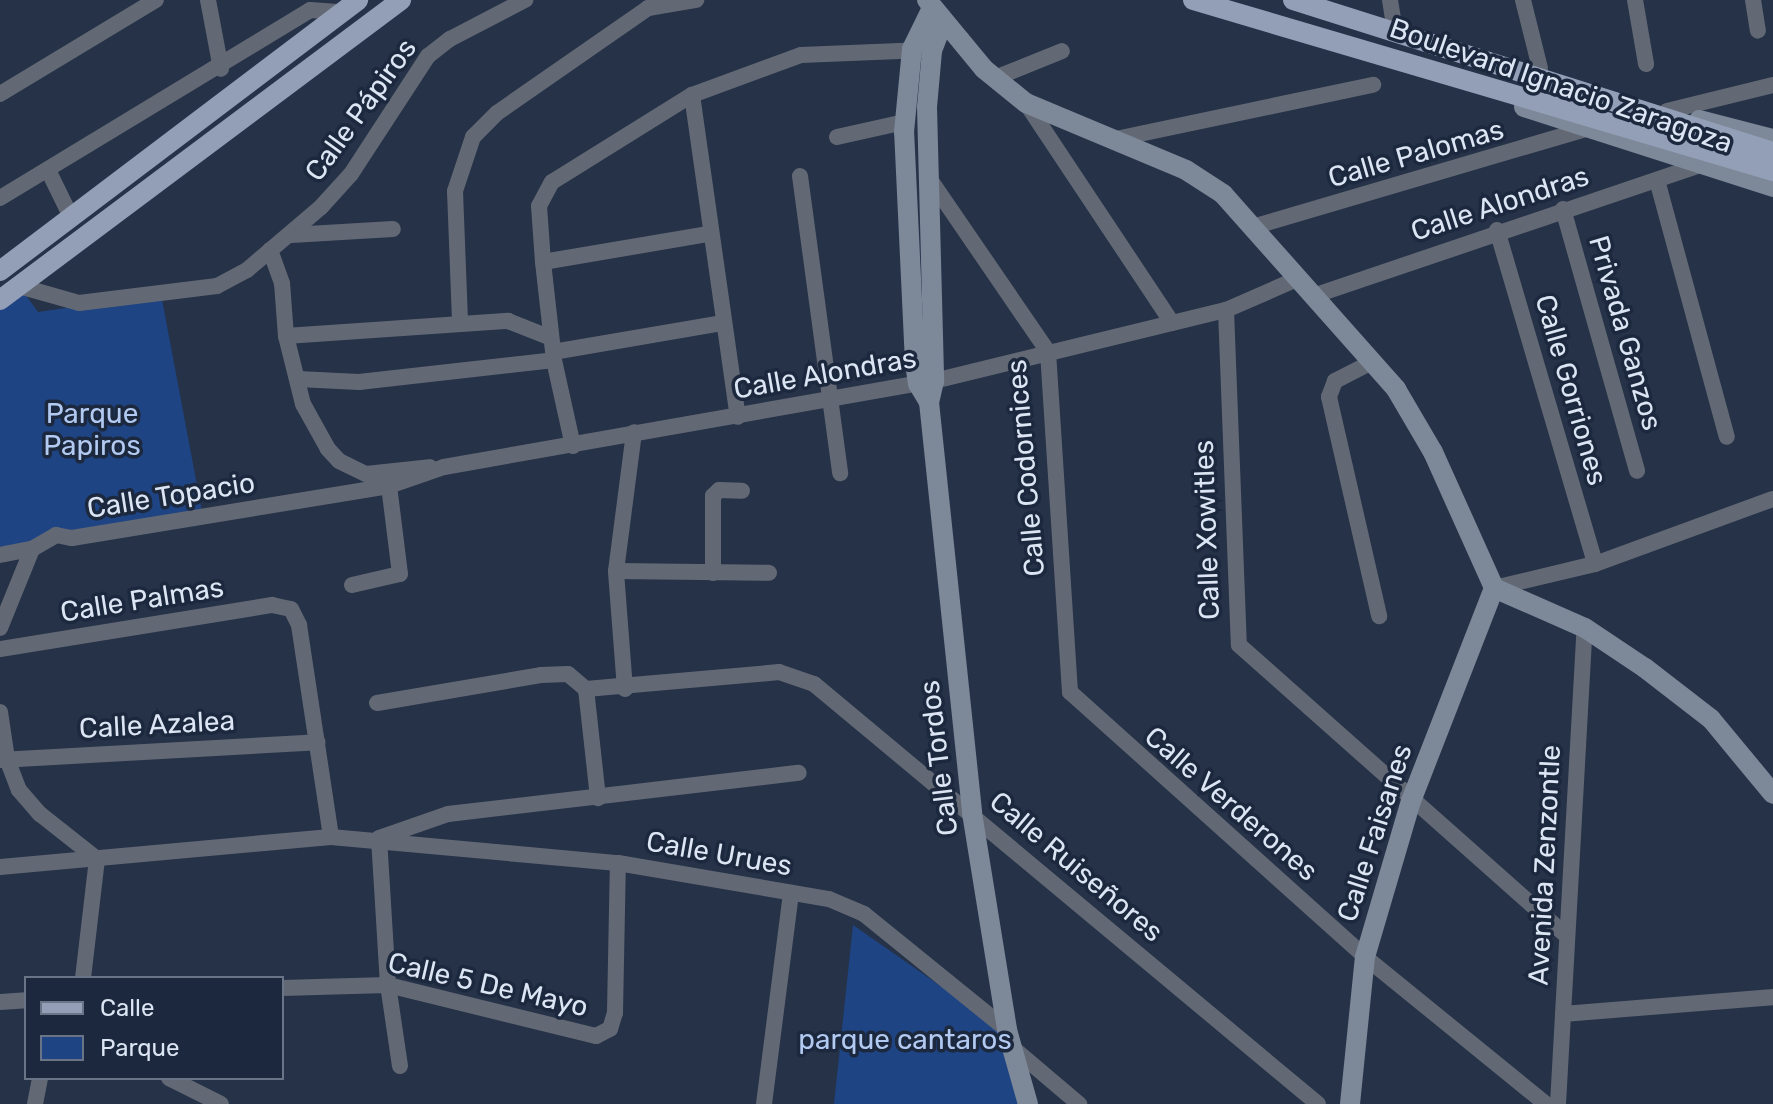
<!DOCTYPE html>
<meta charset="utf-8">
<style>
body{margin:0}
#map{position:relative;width:1773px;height:1104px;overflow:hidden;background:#253248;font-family:Rubik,sans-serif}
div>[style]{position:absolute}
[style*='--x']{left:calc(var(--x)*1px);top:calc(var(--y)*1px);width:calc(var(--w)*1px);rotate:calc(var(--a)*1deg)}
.green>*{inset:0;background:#1f4483}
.street>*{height:16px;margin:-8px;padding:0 8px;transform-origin:8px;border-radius:8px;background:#636974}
.secondary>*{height:20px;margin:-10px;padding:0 10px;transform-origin:10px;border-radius:10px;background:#7d8899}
.primary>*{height:20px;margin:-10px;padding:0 10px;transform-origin:10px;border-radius:10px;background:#929fb6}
span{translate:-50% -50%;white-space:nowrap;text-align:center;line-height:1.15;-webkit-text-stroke:7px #1c283d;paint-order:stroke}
.street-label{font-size:28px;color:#dce5f3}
.park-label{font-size:28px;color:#b2caf1}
.legend{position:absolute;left:24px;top:976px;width:260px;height:104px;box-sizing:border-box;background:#1c283d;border:2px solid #697486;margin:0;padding:10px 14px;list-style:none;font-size:24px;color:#dce5f3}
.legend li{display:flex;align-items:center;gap:16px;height:40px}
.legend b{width:40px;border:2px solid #697486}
</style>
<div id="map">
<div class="green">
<i style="clip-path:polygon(19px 286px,38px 312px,161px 294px,203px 517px,0 547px,0 301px)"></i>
<i style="clip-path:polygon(853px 925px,1005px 1031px,1021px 1104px,834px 1104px)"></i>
</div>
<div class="street">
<i style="--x:208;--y:0;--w:70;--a:79.3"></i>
<i style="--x:1390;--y:0;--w:33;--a:81"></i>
<i style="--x:1523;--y:0;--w:70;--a:76"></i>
<i style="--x:1635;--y:0;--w:65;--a:80.2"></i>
<i style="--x:1753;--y:0;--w:31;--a:81"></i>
<i style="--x:995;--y:78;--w:72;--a:-21.9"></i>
<i style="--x:0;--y:94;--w:182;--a:-31.1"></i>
<i style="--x:692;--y:95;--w:325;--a:81.9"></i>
<i style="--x:1026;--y:103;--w:264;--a:56.4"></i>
<i style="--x:1667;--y:111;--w:109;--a:-13.8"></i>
<i style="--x:837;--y:137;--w:69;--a:-12.6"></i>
<i style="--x:1111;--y:140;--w:268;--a:-11.9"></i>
<i style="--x:49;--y:172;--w:52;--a:63.9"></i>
<i style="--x:800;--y:176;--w:300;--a:82.3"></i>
<i style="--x:929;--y:178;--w:211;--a:55.6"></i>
<i style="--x:1048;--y:352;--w:341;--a:86.3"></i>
<i style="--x:1070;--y:692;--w:397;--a:41.9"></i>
<i style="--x:1365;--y:957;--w:233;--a:39.1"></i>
<i style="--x:1657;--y:180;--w:266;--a:74.8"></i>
<i style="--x:0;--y:198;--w:363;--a:-31.2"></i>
<i style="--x:310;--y:10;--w:31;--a:4"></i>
<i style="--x:1563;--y:209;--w:272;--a:74.2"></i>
<i style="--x:1256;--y:226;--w:348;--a:-16.4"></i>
<i style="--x:1497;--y:230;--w:348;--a:73.6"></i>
<i style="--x:291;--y:235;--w:102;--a:-3.4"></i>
<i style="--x:270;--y:250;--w:35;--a:70"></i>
<i style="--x:282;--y:283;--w:53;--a:85.7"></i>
<i style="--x:286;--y:336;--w:70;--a:76"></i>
<i style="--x:303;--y:404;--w:51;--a:60.9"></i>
<i style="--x:328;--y:449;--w:16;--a:47"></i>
<i style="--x:339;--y:461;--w:30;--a:26"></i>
<i style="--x:366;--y:474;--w:64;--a:-6.2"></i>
<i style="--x:543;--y:262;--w:168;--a:-9.6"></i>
<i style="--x:19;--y:286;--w:62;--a:15.8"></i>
<i style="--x:79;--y:303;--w:139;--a:-7"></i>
<i style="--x:217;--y:286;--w:34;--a:-28"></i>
<i style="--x:247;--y:270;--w:97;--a:-40.4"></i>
<i style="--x:321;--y:207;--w:45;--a:-47.7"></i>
<i style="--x:351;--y:174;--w:141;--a:-56.9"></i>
<i style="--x:428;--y:56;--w:28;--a:-38"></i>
<i style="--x:450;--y:39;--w:85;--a:-27.5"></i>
<i style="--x:1313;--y:296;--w:413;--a:-18.7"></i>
<i style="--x:1226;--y:310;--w:335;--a:87.8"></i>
<i style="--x:1239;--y:645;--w:438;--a:41.6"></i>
<i style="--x:460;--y:321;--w:130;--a:-92.2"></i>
<i style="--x:455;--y:191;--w:57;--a:-71.6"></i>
<i style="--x:473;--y:137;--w:34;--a:-45"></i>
<i style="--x:497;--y:113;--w:184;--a:-34.8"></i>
<i style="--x:648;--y:8;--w:49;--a:-9.5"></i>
<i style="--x:286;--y:336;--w:223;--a:-3.9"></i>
<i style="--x:508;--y:321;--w:46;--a:21.6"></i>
<i style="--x:553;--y:352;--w:171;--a:-9.7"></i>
<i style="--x:1372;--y:362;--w:42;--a:152.8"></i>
<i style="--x:1335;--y:381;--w:17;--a:111"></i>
<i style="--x:1329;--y:397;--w:225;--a:77.1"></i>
<i style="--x:298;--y:379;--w:61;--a:2.8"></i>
<i style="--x:359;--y:382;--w:196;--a:-6.4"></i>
<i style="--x:573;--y:446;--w:88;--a:-102.5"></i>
<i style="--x:554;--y:360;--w:99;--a:-96.4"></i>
<i style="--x:543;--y:262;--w:56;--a:-94.1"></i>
<i style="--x:539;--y:206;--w:27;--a:-62"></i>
<i style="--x:552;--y:182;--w:165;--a:-31.9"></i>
<i style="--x:692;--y:95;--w:116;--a:-20.2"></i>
<i style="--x:801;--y:55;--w:123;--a:-2.3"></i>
<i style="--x:0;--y:555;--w:33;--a:-11"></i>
<i style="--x:32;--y:549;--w:28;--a:-30"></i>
<i style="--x:56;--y:535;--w:16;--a:11"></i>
<i style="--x:72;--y:538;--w:321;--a:-9.3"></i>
<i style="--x:389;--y:486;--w:58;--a:-19.1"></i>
<i style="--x:444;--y:467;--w:497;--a:-10"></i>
<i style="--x:934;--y:381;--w:301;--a:-13.7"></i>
<i style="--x:1226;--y:310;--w:77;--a:-23.6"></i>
<i style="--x:616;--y:571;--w:153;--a:0.7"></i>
<i style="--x:713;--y:573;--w:77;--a:-90"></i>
<i style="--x:713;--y:496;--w:8;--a:-45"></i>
<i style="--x:719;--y:490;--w:23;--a:2"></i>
<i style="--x:352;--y:585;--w:49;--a:-12.9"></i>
<i style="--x:400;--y:574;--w:89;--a:-97.1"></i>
<i style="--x:1494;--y:588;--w:104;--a:-13.4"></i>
<i style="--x:1595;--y:564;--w:189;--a:-20.1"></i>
<i style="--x:0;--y:628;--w:85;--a:-67.9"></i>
<i style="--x:0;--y:649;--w:276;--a:-9.2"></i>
<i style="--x:272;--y:605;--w:19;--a:12"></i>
<i style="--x:291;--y:609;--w:18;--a:63"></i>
<i style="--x:299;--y:625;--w:214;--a:81.4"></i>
<i style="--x:586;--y:689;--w:194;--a:-5"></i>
<i style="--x:779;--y:672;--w:37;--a:19"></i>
<i style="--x:814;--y:684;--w:656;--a:39.81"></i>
<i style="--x:586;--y:689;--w:110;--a:83.7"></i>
<i style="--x:625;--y:689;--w:118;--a:-94.4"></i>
<i style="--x:616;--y:571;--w:140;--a:-82.6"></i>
<i style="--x:377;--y:703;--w:166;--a:-9.7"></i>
<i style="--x:541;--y:675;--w:27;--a:-2"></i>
<i style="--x:568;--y:674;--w:23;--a:40"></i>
<i style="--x:0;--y:712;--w:48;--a:81.5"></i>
<i style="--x:7;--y:759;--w:33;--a:69"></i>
<i style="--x:19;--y:790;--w:32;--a:49"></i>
<i style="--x:40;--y:814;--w:73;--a:38.3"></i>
<i style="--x:97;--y:859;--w:120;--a:96.7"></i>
<i style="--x:0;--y:760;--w:318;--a:-3.2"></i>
<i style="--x:0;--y:867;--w:332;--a:-5.2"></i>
<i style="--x:331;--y:837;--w:288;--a:5.2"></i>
<i style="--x:618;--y:863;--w:214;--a:9.7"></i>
<i style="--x:829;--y:899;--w:38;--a:23"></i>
<i style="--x:864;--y:914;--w:184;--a:39"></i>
<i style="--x:282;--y:988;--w:106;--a:-1.6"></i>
<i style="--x:388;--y:985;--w:214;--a:13.8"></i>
<i style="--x:596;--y:1036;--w:16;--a:-27"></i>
<i style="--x:610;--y:1029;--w:17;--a:-73"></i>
<i style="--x:615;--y:1013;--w:150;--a:-88.9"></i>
<i style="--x:0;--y:1002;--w:26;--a:-4"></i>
<i style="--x:1563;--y:1014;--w:211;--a:-4.6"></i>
<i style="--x:1013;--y:1048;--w:87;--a:40.3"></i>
<i style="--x:400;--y:1066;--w:82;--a:-98.4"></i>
<i style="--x:388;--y:985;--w:147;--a:-93.5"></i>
<i style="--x:379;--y:838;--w:73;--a:-19.2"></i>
<i style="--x:448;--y:814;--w:353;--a:-6.7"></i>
<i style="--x:169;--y:1078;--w:58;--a:26.6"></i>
<i style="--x:35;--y:1104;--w:26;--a:-79"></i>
<i style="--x:764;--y:1104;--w:213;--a:-82.7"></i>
<i style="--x:1558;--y:1104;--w:477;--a:-86.8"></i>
</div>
<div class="secondary">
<i style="--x:927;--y:0;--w:89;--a:50.4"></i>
<i style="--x:984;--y:69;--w:54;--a:39"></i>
<i style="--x:1026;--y:103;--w:173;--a:22.7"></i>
<i style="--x:1186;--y:170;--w:44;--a:33"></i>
<i style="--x:1223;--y:194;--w:261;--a:48.4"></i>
<i style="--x:1396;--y:389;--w:73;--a:59.6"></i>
<i style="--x:1433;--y:452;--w:149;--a:65.8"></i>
<i style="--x:1494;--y:588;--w:99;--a:23.7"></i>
<i style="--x:1585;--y:628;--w:72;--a:33.7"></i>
<i style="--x:1645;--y:668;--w:83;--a:37.7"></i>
<i style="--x:1711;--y:719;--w:97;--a:50.4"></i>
<i style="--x:943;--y:22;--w:31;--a:111"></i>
<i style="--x:932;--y:51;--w:56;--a:95.1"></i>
<i style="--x:927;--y:107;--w:274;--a:88.5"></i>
<i style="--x:934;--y:381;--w:22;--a:103"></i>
<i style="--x:929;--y:402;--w:413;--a:84"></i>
<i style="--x:972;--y:813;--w:220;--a:80.8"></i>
<i style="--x:1007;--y:1030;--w:77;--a:74.2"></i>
<i style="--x:1524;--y:107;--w:262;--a:17.8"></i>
<i style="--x:1699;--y:120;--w:76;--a:14.4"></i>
<i style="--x:929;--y:402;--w:21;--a:-121"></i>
<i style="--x:918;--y:384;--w:21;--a:-98"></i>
<i style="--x:915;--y:363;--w:231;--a:-92.7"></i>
<i style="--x:904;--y:132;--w:83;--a:-84.5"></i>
<i style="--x:912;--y:49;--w:43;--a:-64"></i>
<i style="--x:1350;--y:1104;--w:148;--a:-84.2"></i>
<i style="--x:1365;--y:957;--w:163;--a:-73.6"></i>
<i style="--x:1411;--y:801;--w:229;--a:-68.7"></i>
</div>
<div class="primary">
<i style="--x:1193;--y:0;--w:605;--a:16.43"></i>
<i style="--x:1293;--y:0;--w:503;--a:17.57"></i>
<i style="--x:0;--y:271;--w:449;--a:-37.1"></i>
<i style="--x:0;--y:300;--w:501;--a:-36.8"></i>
</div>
<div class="street-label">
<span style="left:1561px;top:86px;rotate:19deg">Boulevard Ignacio Zaragoza</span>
<span style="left:361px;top:110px;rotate:-54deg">Calle Pápiros</span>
<span style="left:1416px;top:154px;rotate:-16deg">Calle Palomas</span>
<span style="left:1500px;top:204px;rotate:-18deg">Calle Alondras</span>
<span style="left:1625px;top:333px;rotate:74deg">Privada Ganzos</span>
<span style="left:825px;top:374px;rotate:-10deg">Calle Alondras</span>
<span style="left:1571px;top:390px;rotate:74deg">Calle Gorriones</span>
<span style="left:1026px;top:468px;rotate:-95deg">Calle Codornices</span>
<span style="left:171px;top:496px;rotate:-9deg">Calle Topacio</span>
<span style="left:1207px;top:530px;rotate:-92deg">Calle Xowitles</span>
<span style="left:142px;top:600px;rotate:-9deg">Calle Palmas</span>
<span style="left:157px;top:725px;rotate:-3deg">Calle Azalea</span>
<span style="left:939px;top:758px;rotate:-97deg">Calle Tordos</span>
<span style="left:1231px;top:804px;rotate:41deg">Calle Verderones</span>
<span style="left:1375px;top:833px;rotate:-72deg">Calle Faisanes</span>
<span style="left:719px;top:854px;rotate:10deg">Calle Urues</span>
<span style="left:1545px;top:865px;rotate:-87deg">Avenida Zenzontle</span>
<span style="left:1076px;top:867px;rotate:40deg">Calle Ruiseñores</span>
<span style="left:488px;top:985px;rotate:13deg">Calle 5 De Mayo</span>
</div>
<div class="park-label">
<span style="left:92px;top:430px">Parque<br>Papiros</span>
<span style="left:905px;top:1040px">parque cantaros</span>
</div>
<ul class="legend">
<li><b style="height:10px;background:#929fb6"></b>Calle</li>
<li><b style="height:22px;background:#1f4483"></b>Parque</li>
</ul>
</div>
